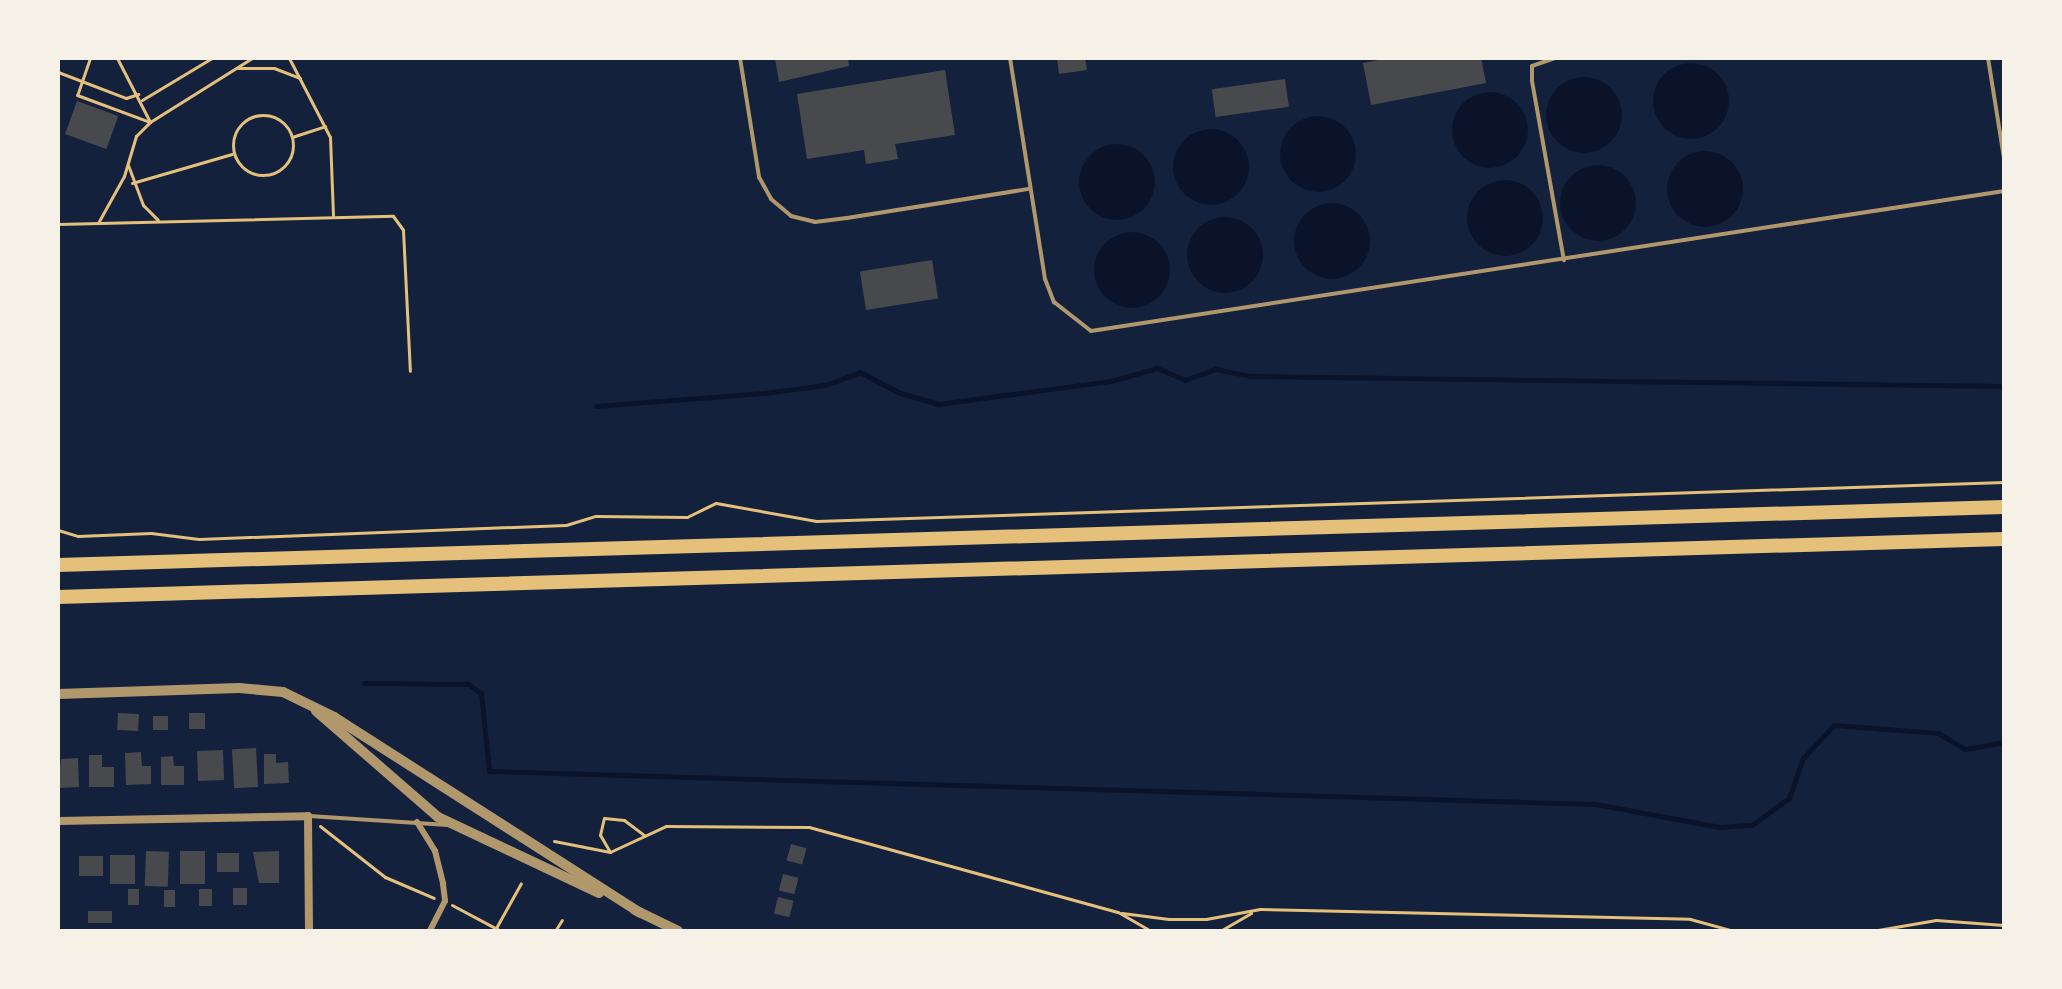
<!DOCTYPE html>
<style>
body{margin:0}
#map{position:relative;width:2062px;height:989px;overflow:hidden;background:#14213d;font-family:Overpass,sans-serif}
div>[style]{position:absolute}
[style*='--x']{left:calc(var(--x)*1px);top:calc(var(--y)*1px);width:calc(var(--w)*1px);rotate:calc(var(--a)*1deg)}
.water>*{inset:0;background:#0b132b}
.round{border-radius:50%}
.stream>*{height:5px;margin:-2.5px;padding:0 2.5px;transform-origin:2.5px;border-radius:2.5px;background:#0b132b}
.building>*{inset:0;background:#48494c;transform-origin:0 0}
.path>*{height:3px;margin:-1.5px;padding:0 1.5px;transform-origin:1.5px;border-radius:1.5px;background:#e5c07b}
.path>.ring{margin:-1.5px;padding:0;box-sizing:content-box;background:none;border:3px solid #e5c07b;border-radius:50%}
.service>*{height:4px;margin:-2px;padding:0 2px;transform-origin:2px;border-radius:2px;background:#b1986c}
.pedestrian>*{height:6px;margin:-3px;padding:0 3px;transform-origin:3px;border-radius:3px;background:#b1986c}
.minor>*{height:8px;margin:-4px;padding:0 4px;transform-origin:4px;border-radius:4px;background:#b1986c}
.tertiary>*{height:10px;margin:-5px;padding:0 5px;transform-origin:5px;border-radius:5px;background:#b1986c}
.motorway>*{height:14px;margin:-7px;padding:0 7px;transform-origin:7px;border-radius:7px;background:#e5c07b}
span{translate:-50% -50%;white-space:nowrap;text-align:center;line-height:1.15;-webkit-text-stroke:6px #f6f1e7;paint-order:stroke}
.frame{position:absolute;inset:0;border:60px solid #f6f1e7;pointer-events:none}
</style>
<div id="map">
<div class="water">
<i class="round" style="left:1653px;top:63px;width:76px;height:76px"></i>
<i class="round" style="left:1546px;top:77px;width:76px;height:76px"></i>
<i class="round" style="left:1452px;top:92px;width:76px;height:76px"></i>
<i class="round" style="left:1280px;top:116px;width:76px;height:76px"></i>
<i class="round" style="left:1173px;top:129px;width:76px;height:76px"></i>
<i class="round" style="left:1079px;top:144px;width:76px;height:76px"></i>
<i class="round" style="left:1667px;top:151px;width:76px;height:76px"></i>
<i class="round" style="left:1560px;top:165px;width:76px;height:76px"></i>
<i class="round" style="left:1467px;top:180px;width:76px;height:76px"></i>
<i class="round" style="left:1294px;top:203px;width:76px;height:76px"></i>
<i class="round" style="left:1187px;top:217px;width:76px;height:76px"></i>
<i class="round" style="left:1094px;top:232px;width:76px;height:76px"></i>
</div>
<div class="stream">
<i style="--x:596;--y:406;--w:169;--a:-4.4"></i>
<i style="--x:764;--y:393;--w:62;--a:-7.5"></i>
<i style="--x:825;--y:385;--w:37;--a:-20"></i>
<i style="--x:860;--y:372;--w:45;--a:27.7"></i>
<i style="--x:900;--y:393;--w:40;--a:16"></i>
<i style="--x:938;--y:404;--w:175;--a:-7.6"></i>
<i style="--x:1111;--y:381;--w:48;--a:-15.8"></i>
<i style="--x:1157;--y:368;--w:30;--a:23"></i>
<i style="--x:1185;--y:380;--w:32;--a:-20"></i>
<i style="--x:1215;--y:369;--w:36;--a:11"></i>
<i style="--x:1250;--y:376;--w:754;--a:0.76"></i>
<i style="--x:364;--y:683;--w:104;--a:0.6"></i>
<i style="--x:468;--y:684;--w:16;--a:35"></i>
<i style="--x:481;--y:693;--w:78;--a:84.1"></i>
<i style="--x:489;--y:771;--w:1106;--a:1.71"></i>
<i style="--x:1595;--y:804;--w:127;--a:10.4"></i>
<i style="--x:1720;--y:827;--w:32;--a:-4"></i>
<i style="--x:1752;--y:825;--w:46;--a:-36.1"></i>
<i style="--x:1789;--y:798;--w:42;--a:-70.7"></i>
<i style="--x:1803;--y:758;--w:45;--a:-46.8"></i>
<i style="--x:1834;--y:725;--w:104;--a:4.4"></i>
<i style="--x:1938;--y:733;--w:31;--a:31"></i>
<i style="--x:1965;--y:749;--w:40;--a:-10"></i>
</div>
<div class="building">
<i style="clip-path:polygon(775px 58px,848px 58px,849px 66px,779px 82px)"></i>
<i style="clip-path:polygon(1057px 58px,1085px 58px,1087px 70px,1059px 74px)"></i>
<i style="clip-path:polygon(1388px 58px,1481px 58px,1486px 83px,1371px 105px,1363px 63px)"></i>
<i style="clip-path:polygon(945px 70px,955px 135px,895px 144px,898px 159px,866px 164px,864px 150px,807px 159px,797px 94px)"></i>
<i style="left:1285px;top:79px;width:28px;height:74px;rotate:82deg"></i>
<i style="left:77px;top:101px;width:44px;height:35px;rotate:20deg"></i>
<i style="left:932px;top:260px;width:39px;height:73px;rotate:81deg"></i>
<i style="left:118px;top:713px;width:21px;height:17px;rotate:3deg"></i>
<i style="left:189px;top:713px;width:16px;height:16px"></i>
<i style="left:153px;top:716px;width:15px;height:14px"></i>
<i style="left:256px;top:748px;width:39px;height:24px;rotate:87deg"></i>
<i style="left:223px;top:750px;width:30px;height:26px;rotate:88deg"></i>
<i style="clip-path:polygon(141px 752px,142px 766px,151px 766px,151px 784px,126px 785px,125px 753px)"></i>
<i style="clip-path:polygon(264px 754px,276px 754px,276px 763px,288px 762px,289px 783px,264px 784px)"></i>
<i style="clip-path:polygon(89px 755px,102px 755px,102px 767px,114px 767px,114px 787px,89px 787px)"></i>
<i style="clip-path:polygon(173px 756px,174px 766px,184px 766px,184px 785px,161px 785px,161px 757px)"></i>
<i style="clip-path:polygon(78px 758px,79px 787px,58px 788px,61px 759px)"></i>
<i style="left:791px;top:844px;width:16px;height:17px;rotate:15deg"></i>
<i style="left:146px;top:851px;width:23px;height:35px;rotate:2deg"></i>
<i style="left:180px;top:851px;width:25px;height:33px"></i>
<i style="clip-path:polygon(279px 851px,279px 883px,259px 883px,253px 852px)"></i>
<i style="left:217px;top:853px;width:22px;height:19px"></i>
<i style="left:110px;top:855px;width:25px;height:29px"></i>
<i style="left:79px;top:856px;width:24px;height:20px"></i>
<i style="left:783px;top:874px;width:16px;height:17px;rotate:14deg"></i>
<i style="left:247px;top:888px;width:17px;height:14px;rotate:90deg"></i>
<i style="left:128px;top:889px;width:11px;height:16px"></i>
<i style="left:199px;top:889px;width:13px;height:17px"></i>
<i style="left:164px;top:890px;width:11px;height:17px"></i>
<i style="left:778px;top:897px;width:16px;height:17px;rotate:14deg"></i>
<i style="left:112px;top:911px;width:12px;height:24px;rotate:90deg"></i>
</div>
<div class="path">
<i style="--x:90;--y:58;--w:39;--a:109"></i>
<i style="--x:77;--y:95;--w:78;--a:20.3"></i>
<i style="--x:117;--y:58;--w:72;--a:62.7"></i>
<i style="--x:289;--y:58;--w:89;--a:62.6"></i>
<i style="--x:330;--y:137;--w:78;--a:87.8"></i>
<i style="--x:238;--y:68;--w:36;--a:0"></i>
<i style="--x:274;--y:68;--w:28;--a:21"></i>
<i style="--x:58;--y:72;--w:73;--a:20.9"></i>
<i style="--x:126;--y:98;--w:13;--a:-18"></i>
<i style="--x:142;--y:100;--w:82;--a:-31"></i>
<i class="ring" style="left:233px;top:115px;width:57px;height:57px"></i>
<i style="--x:292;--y:137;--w:35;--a:-18"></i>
<i style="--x:128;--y:165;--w:43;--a:69.4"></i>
<i style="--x:143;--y:205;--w:21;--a:45"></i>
<i style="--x:132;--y:183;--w:104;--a:-16.2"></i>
<i style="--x:98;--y:223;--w:54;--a:-61"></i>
<i style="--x:124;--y:176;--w:42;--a:-73.3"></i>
<i style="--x:136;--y:136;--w:20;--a:-45"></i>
<i style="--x:150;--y:122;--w:120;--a:-32.1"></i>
<i style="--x:58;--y:224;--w:335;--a:-1.4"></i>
<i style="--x:393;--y:216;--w:17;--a:54"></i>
<i style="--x:403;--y:230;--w:141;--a:87.2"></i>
<i style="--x:58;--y:530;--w:21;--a:17"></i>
<i style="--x:78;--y:536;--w:73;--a:-2.4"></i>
<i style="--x:151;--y:533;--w:48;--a:7.1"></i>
<i style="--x:199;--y:539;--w:367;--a:-2.2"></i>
<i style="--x:566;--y:525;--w:31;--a:-17"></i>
<i style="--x:596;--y:516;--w:91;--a:0.6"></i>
<i style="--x:687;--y:517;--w:32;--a:-26"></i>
<i style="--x:716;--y:503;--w:102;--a:10.2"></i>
<i style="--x:816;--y:521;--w:1189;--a:-1.88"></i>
<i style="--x:320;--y:826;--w:83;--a:38.1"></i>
<i style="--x:385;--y:877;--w:53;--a:23.2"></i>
<i style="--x:554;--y:841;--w:57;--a:11.1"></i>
<i style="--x:610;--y:852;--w:62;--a:-24.9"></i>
<i style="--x:666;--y:826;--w:143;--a:0.4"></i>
<i style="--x:809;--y:827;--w:320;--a:15.4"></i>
<i style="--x:1118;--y:912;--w:38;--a:30"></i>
<i style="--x:610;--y:852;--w:20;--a:-120"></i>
<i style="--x:600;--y:835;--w:17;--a:-77"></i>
<i style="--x:604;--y:818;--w:20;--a:6"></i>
<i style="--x:624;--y:820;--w:26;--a:37"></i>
<i style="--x:452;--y:905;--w:55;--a:28"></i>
<i style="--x:1122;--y:913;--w:47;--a:7.3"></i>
<i style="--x:1169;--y:919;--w:37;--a:0"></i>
<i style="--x:1206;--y:919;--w:55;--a:-10.5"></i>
<i style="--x:1260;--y:909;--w:430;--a:1.3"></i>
<i style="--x:1690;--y:919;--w:46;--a:15.3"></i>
<i style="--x:496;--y:928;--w:51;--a:-60.9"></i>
<i style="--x:555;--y:931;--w:13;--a:-58"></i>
<i style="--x:1220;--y:931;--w:36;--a:-30"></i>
<i style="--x:1872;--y:931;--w:65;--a:-9.8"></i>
<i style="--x:1936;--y:920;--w:68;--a:4.2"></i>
</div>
<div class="service">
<i style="--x:740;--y:58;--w:121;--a:80.9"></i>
<i style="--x:759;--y:177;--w:25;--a:61"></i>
<i style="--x:771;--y:199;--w:26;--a:40"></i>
<i style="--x:791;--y:216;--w:25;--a:14"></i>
<i style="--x:815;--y:222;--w:32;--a:-7"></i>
<i style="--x:847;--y:218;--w:184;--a:-9.1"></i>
<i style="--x:1010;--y:58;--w:224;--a:81"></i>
<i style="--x:1045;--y:279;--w:25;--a:69"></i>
<i style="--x:1054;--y:302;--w:47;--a:38.1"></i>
<i style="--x:1091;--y:331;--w:924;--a:-8.72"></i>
<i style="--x:1555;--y:58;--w:24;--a:161"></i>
<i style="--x:1532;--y:66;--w:15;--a:90"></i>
<i style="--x:1532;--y:81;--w:182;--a:79.9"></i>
<i style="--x:1988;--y:58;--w:101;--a:80.9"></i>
<i style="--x:309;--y:816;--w:139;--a:3.7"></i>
</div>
<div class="pedestrian">
<i style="--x:417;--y:822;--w:34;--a:58"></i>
<i style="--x:435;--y:851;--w:34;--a:76"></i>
<i style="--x:443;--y:884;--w:17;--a:83"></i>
<i style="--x:445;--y:901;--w:34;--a:117"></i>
</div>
<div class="minor">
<i style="--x:58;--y:821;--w:250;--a:-1.1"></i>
<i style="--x:308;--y:816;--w:115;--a:89.5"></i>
</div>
<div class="tertiary">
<i style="--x:58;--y:694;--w:181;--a:-1.9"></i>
<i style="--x:239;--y:688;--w:44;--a:5.2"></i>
<i style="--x:283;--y:692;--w:57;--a:26.1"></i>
<i style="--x:334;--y:717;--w:364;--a:32.6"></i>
<i style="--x:316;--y:711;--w:162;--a:41"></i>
<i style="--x:438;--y:817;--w:178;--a:25.3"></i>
<i style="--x:635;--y:910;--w:48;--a:26"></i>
</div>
<div class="motorway">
<i style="--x:58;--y:565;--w:1947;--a:-1.71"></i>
<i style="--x:58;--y:597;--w:1947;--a:-1.71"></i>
</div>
<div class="frame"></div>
</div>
